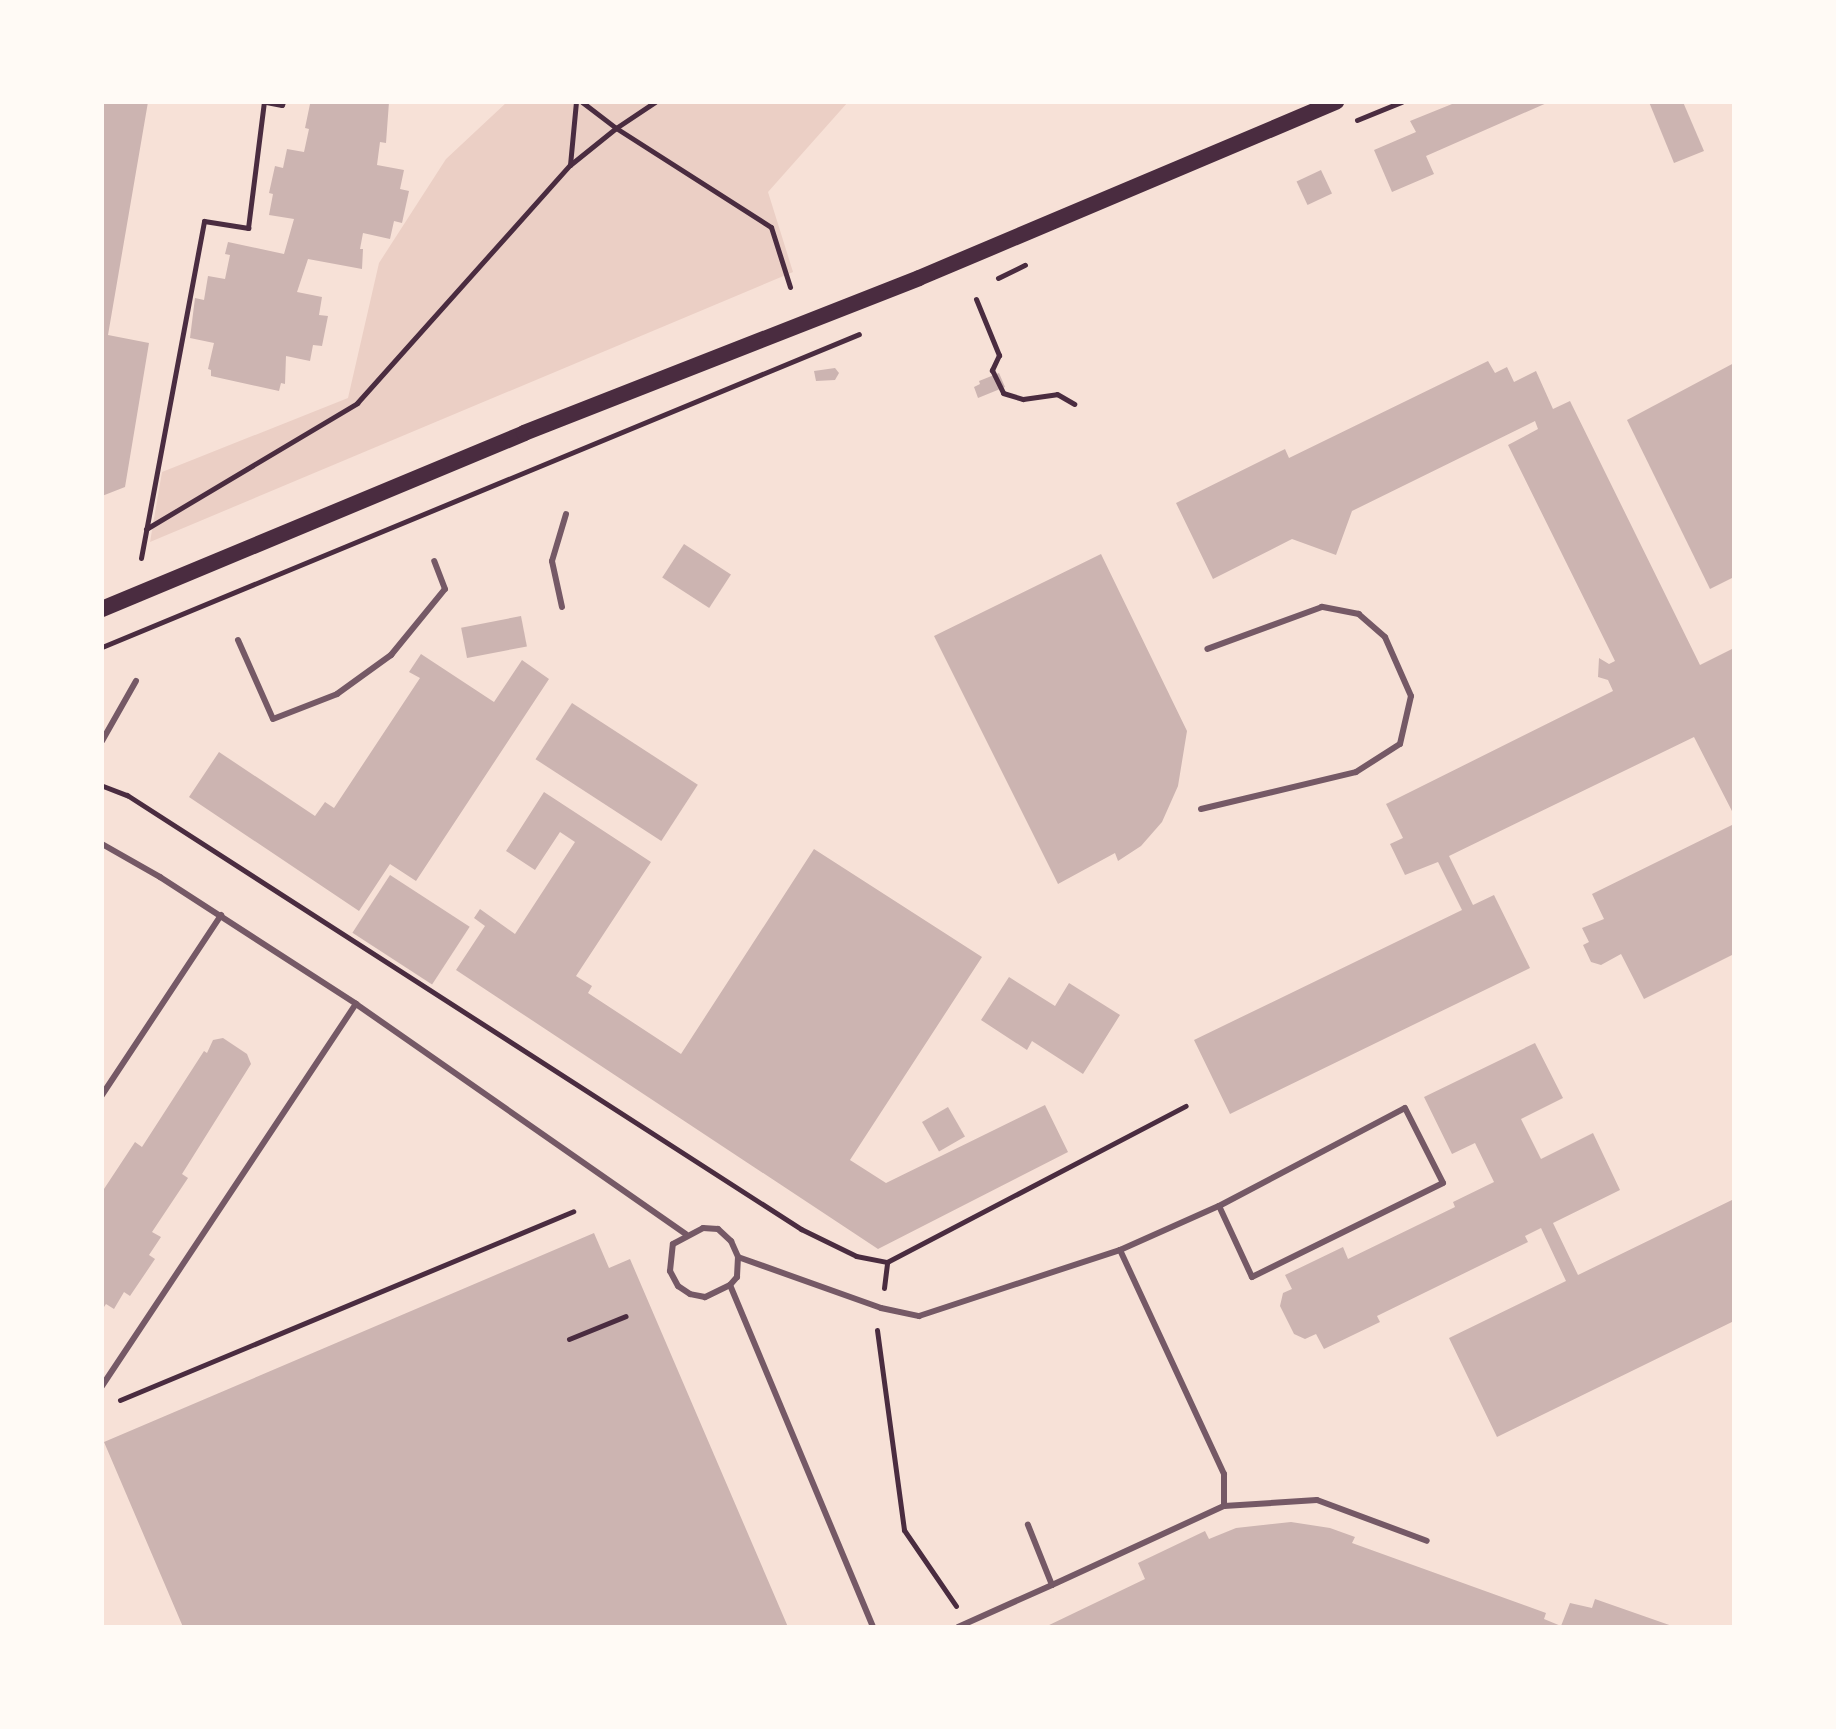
<!DOCTYPE html>
<style>
body{margin:0}
#map{position:relative;width:1836px;height:1729px;overflow:hidden;background:#f7e1d7;font-family:Commissioner,sans-serif}
div>[style]{position:absolute}
[style*='--x']{left:calc(var(--x)*1px);top:calc(var(--y)*1px);width:calc(var(--w)*1px);rotate:calc(var(--a)*1deg)}
.green>*{inset:0;background:#ebcfc5}
.building>*{inset:0;background:#ccb4b1;transform-origin:0 0}
.path>*{height:5px;margin:-2.5px;padding:0 2.5px;transform-origin:2.5px;border-radius:2.5px;background:#4a2c40}
.service>*{height:6px;margin:-3px;padding:0 3px;transform-origin:3px;border-radius:3px;background:#755966}
.secondary>*{height:16px;margin:-8px;padding:0 8px;transform-origin:8px;border-radius:8px;background:#4a2c40}
span{translate:-50% -50%;white-space:nowrap;text-align:center;line-height:1.15;-webkit-text-stroke:6px #fffaf5;paint-order:stroke}
.frame{position:absolute;inset:0;border:104px solid #fffaf5;pointer-events:none}
</style>
<div id="map">
<div class="green">
<i style="clip-path:polygon(507px 102px,848px 102px,768px 192px,793px 272px,150px 542px,162px 472px,348px 398px,379px 263px,446px 159px)"></i>
</div>
<div class="building">
<i style="clip-path:polygon(102px 102px,148px 102px,108px 335px,149px 343px,125px 487px,102px 496px)"></i>
<i style="clip-path:polygon(314px 102px,389px 102px,386px 143px,380px 142px,377px 165px,404px 170px,400px 189px,409px 191px,402px 223px,394px 221px,390px 239px,363px 233px,360px 249px,363px 249px,362px 269px,308px 259px,297px 292px,322px 297px,319px 315px,328px 316px,322px 346px,313px 345px,310px 361px,286px 356px,285px 384px,281px 383px,279px 391px,211px 376px,211px 370px,208px 369px,214px 343px,190px 338px,195px 298px,204px 300px,208px 276px,225px 279px,230px 255px,225px 254px,228px 242px,284px 254px,294px 219px,269px 215px,273px 194px,269px 193px,275px 166px,283px 168px,287px 149px,304px 152px,309px 129px,305px 128px,310px 104px)"></i>
<i style="clip-path:polygon(1457px 102px,1549px 102px,1426px 156px,1434px 174px,1392px 192px,1374px 150px,1416px 132px,1410px 121px)"></i>
<i style="clip-path:polygon(1649px 102px,1683px 102px,1704px 151px,1674px 163px)"></i>
<i style="left:1321px;top:170px;width:26px;height:27px;rotate:65deg"></i>
<i style="clip-path:polygon(1488px 361px,1495px 373px,1507px 367px,1514px 382px,1536px 371px,1553px 409px,1570px 401px,1700px 665px,1734px 648px,1734px 815px,1694px 737px,1449px 856px,1473px 905px,1494px 895px,1530px 968px,1230px 1114px,1194px 1040px,1462px 910px,1438px 862px,1405px 875px,1390px 844px,1403px 838px,1386px 804px,1613px 691px,1608px 680px,1598px 677px,1599px 658px,1609px 664px,1615px 661px,1508px 445px,1538px 429px,1535px 421px,1352px 511px,1336px 555px,1292px 539px,1213px 579px,1176px 503px,1285px 449px,1289px 458px)"></i>
<i style="clip-path:polygon(1734px 363px,1734px 577px,1710px 589px,1627px 420px)"></i>
<i style="clip-path:polygon(835px 368px,839px 373px,835px 380px,816px 381px,814px 371px)"></i>
<i style="clip-path:polygon(999px 373px,1005px 387px,978px 398px,974px 387px,980px 384px,979px 381px)"></i>
<i style="left:684px;top:544px;width:56px;height:40px;rotate:33deg"></i>
<i style="clip-path:polygon(1101px 554px,1187px 731px,1178px 786px,1162px 822px,1141px 846px,1118px 861px,1115px 853px,1058px 884px,934px 636px)"></i>
<i style="left:521px;top:616px;width:31px;height:61px;rotate:79deg"></i>
<i style="clip-path:polygon(421px 654px,494px 702px,522px 660px,549px 679px,416px 881px,390px 864px,359px 911px,189px 797px,219px 752px,315px 816px,325px 802px,334px 808px,420px 678px,409px 672px)"></i>
<i style="left:572px;top:703px;width:150px;height:67px;rotate:33deg"></i>
<i style="clip-path:polygon(544px 792px,651px 862px,576px 976px,592px 986px,588px 993px,681px 1054px,814px 849px,982px 957px,850px 1160px,886px 1183px,1045px 1105px,1068px 1152px,878px 1249px,456px 970px,485px 926px,474px 918px,480px 909px,515px 934px,575px 842px,560px 832px,535px 870px,506px 851px)"></i>
<i style="clip-path:polygon(1734px 824px,1734px 954px,1644px 999px,1621px 954px,1601px 965px,1591px 962px,1583px 945px,1589px 942px,1582px 928px,1604px 919px,1592px 894px)"></i>
<i style="left:390px;top:875px;width:95px;height:69px;rotate:33deg"></i>
<i style="clip-path:polygon(1009px 977px,1055px 1006px,1069px 983px,1120px 1015px,1083px 1074px,1032px 1041px,1027px 1050px,981px 1020px)"></i>
<i style="clip-path:polygon(223px 1038px,247px 1054px,251px 1064px,182px 1174px,188px 1178px,152px 1232px,161px 1237px,149px 1255px,155px 1259px,130px 1296px,124px 1292px,114px 1309px,106px 1304px,102px 1310px,102px 1192px,135px 1142px,142px 1147px,204px 1051px,207px 1053px,213px 1040px)"></i>
<i style="clip-path:polygon(1535px 1043px,1563px 1098px,1521px 1119px,1541px 1159px,1593px 1133px,1620px 1190px,1553px 1223px,1578px 1275px,1734px 1199px,1734px 1321px,1497px 1437px,1449px 1338px,1566px 1281px,1541px 1228px,1525px 1236px,1528px 1242px,1377px 1316px,1380px 1322px,1324px 1349px,1316px 1334px,1305px 1339px,1294px 1334px,1280px 1306px,1283px 1293px,1292px 1289px,1285px 1275px,1343px 1247px,1348px 1259px,1455px 1207px,1453px 1202px,1494px 1182px,1475px 1143px,1452px 1154px,1424px 1097px)"></i>
<i style="left:948px;top:1107px;width:34px;height:30px;rotate:60deg"></i>
<i style="clip-path:polygon(594px 1233px,609px 1268px,630px 1259px,788px 1627px,183px 1627px,104px 1442px)"></i>
<i style="clip-path:polygon(1291px 1522px,1330px 1528px,1355px 1537px,1352px 1543px,1546px 1613px,1544px 1619px,1561px 1626px,1570px 1603px,1592px 1608px,1595px 1599px,1675px 1627px,1045px 1627px,1145px 1579px,1138px 1563px,1205px 1531px,1209px 1539px,1236px 1528px)"></i>
</div>
<div class="path">
<i style="--x:266;--y:102;--w:16;--a:11"></i>
<i style="--x:282;--y:105;--w:3;--a:-72"></i>
<i style="--x:582;--y:102;--w:43;--a:37.4"></i>
<i style="--x:616;--y:128;--w:47;--a:-33.7"></i>
<i style="--x:1357;--y:120;--w:48;--a:-22.2"></i>
<i style="--x:570;--y:165;--w:59;--a:-38.8"></i>
<i style="--x:616;--y:128;--w:184;--a:32.6"></i>
<i style="--x:771;--y:227;--w:63;--a:72.4"></i>
<i style="--x:998;--y:278;--w:30;--a:-26"></i>
<i style="--x:976;--y:299;--w:61;--a:67.7"></i>
<i style="--x:999;--y:355;--w:17;--a:115"></i>
<i style="--x:992;--y:370;--w:25;--a:64"></i>
<i style="--x:1003;--y:393;--w:21;--a:17"></i>
<i style="--x:1023;--y:399;--w:34;--a:-8"></i>
<i style="--x:1057;--y:394;--w:20;--a:30"></i>
<i style="--x:146;--y:529;--w:246;--a:-30.8"></i>
<i style="--x:357;--y:403;--w:319;--a:-48.2"></i>
<i style="--x:570;--y:165;--w:63;--a:-84.6"></i>
<i style="--x:141;--y:558;--w:343;--a:-79.4"></i>
<i style="--x:204;--y:221;--w:45;--a:9"></i>
<i style="--x:248;--y:228;--w:127;--a:-82.8"></i>
<i style="--x:102;--y:647;--w:819;--a:-22.46"></i>
<i style="--x:103;--y:786;--w:26;--a:21"></i>
<i style="--x:127;--y:795;--w:802;--a:32.78"></i>
<i style="--x:801;--y:1229;--w:61;--a:26.1"></i>
<i style="--x:856;--y:1256;--w:32;--a:11"></i>
<i style="--x:887;--y:1262;--w:337;--a:-27.6"></i>
<i style="--x:884;--y:1288;--w:26;--a:-83"></i>
<i style="--x:877;--y:1330;--w:202;--a:82.3"></i>
<i style="--x:904;--y:1530;--w:92;--a:55.6"></i>
<i style="--x:569;--y:1339;--w:61;--a:-22"></i>
<i style="--x:120;--y:1400;--w:491;--a:-22.6"></i>
</div>
<div class="service">
<i style="--x:562;--y:607;--w:47;--a:-102.3"></i>
<i style="--x:552;--y:561;--w:49;--a:-73.4"></i>
<i style="--x:238;--y:640;--w:86;--a:66.1"></i>
<i style="--x:273;--y:719;--w:69;--a:-21.3"></i>
<i style="--x:337;--y:694;--w:67;--a:-35.8"></i>
<i style="--x:391;--y:655;--w:85;--a:-50.7"></i>
<i style="--x:445;--y:589;--w:30;--a:-111"></i>
<i style="--x:102;--y:741;--w:69;--a:-60.5"></i>
<i style="--x:1201;--y:809;--w:159;--a:-13.4"></i>
<i style="--x:1356;--y:772;--w:52;--a:-32.5"></i>
<i style="--x:1400;--y:744;--w:49;--a:-77.1"></i>
<i style="--x:1411;--y:696;--w:64;--a:-113.8"></i>
<i style="--x:1385;--y:637;--w:35;--a:-139"></i>
<i style="--x:1359;--y:614;--w:38;--a:-169"></i>
<i style="--x:1322;--y:607;--w:122;--a:159.9"></i>
<i style="--x:102;--y:844;--w:67;--a:29.6"></i>
<i style="--x:160;--y:877;--w:234;--a:32.9"></i>
<i style="--x:356;--y:1004;--w:402;--a:34.9"></i>
<i style="--x:102;--y:1095;--w:216;--a:-56.5"></i>
<i style="--x:1120;--y:1250;--w:247;--a:65.1"></i>
<i style="--x:1224;--y:1474;--w:32;--a:90"></i>
<i style="--x:738;--y:1257;--w:20;--a:93"></i>
<i style="--x:737;--y:1277;--w:11;--a:131"></i>
<i style="--x:730;--y:1285;--w:28;--a:154"></i>
<i style="--x:705;--y:1297;--w:15;--a:-169"></i>
<i style="--x:690;--y:1294;--w:14;--a:-146"></i>
<i style="--x:678;--y:1286;--w:17;--a:-118"></i>
<i style="--x:670;--y:1271;--w:27;--a:-84"></i>
<i style="--x:673;--y:1244;--w:34;--a:-28"></i>
<i style="--x:703;--y:1228;--w:15;--a:4"></i>
<i style="--x:718;--y:1229;--w:18;--a:43"></i>
<i style="--x:731;--y:1241;--w:17;--a:66"></i>
<i style="--x:738;--y:1257;--w:152;--a:19.6"></i>
<i style="--x:881;--y:1308;--w:39;--a:12"></i>
<i style="--x:919;--y:1316;--w:212;--a:-18.2"></i>
<i style="--x:1120;--y:1250;--w:108;--a:-24"></i>
<i style="--x:1219;--y:1206;--w:210;--a:-27.8"></i>
<i style="--x:1405;--y:1108;--w:84;--a:63.1"></i>
<i style="--x:1443;--y:1183;--w:213;--a:153.8"></i>
<i style="--x:1252;--y:1277;--w:78;--a:-114.9"></i>
<i style="--x:730;--y:1285;--w:371;--a:67.3"></i>
<i style="--x:102;--y:1386;--w:459;--a:-56.4"></i>
<i style="--x:1052;--y:1585;--w:189;--a:-24.7"></i>
<i style="--x:1224;--y:1506;--w:93;--a:-3.7"></i>
<i style="--x:1317;--y:1500;--w:117;--a:20.4"></i>
<i style="--x:958;--y:1627;--w:103;--a:-24.1"></i>
<i style="--x:1052;--y:1585;--w:65;--a:-111.8"></i>
</div>
<div class="secondary">
<i style="--x:102;--y:609;--w:457;--a:-22.6"></i>
<i style="--x:524;--y:433;--w:424;--a:-21.4"></i>
<i style="--x:919;--y:278;--w:453;--a:-22.9"></i>
</div>
<div class="frame"></div>
</div>
